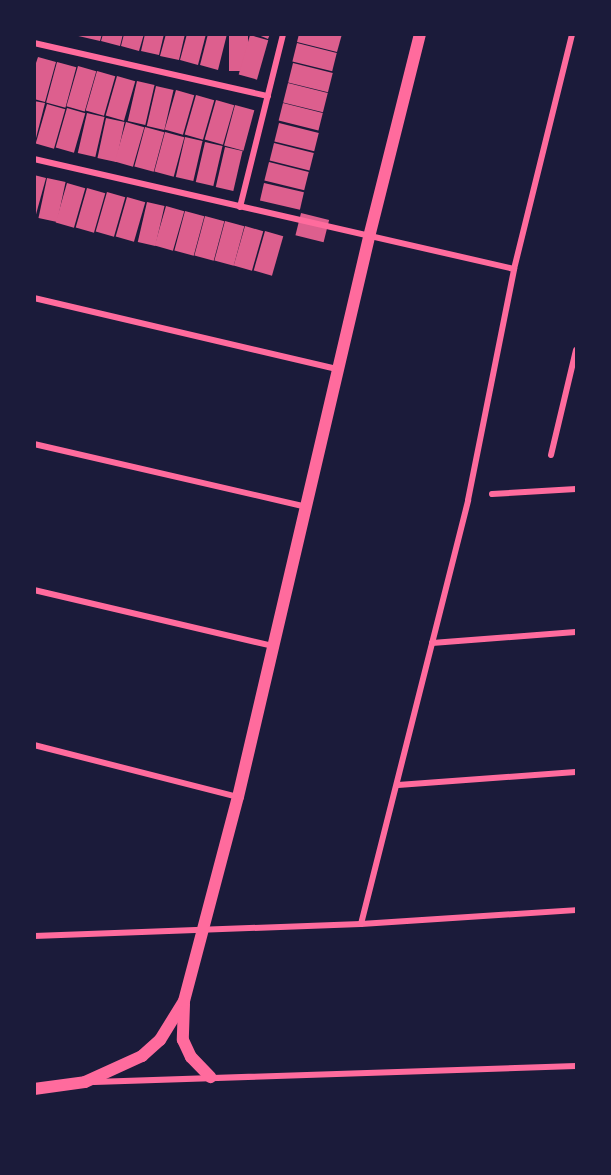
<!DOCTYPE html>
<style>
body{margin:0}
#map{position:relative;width:611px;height:1175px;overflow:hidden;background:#1b1b3a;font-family:"Fira Sans Condensed",sans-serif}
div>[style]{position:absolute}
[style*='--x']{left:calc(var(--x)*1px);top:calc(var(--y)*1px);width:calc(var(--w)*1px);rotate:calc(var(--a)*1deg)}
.building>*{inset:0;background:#dd5f8e;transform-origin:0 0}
.minor>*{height:6px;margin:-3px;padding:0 3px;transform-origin:3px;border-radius:3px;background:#ff6b9d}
.secondary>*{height:12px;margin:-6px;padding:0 6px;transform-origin:6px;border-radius:6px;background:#ff6b9d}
span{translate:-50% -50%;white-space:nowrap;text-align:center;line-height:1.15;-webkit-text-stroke:4.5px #1b1b3a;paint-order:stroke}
.frame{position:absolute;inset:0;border:36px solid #1b1b3a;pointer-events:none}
</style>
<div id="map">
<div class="building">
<i style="clip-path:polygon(80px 34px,102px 34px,100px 41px,74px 35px)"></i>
<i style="clip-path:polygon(103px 34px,123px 34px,120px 46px,101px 41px)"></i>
<i style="clip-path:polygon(124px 34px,144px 34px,139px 51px,121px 46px)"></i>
<i style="clip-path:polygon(145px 34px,164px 34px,159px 55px,141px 51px)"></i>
<i style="clip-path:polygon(166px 34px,185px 34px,179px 60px,160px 56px)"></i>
<i style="clip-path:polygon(187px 34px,206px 34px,198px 65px,180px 60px)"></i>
<i style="clip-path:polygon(208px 34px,227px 34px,218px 70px,200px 65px)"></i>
<i style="left:229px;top:34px;width:19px;height:37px"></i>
<i style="clip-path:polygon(256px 34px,270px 34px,268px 39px)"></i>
<i style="clip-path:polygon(299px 34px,342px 34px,337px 52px,297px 42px)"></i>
<i style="left:250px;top:35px;width:19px;height:41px;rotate:16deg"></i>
<i style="left:297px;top:43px;width:41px;height:19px;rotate:14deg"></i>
<i style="clip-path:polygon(38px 57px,56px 62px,45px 102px,34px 99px,34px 69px)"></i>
<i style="left:57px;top:62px;width:20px;height:42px;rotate:15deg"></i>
<i style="left:293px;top:63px;width:41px;height:20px;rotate:14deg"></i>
<i style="left:78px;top:66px;width:19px;height:42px;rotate:16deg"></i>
<i style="left:97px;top:71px;width:19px;height:41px;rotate:16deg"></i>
<i style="left:117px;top:76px;width:19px;height:41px;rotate:16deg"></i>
<i style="left:137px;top:81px;width:18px;height:41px;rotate:13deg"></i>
<i style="left:288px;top:83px;width:41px;height:20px;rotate:14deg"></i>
<i style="left:156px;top:86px;width:18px;height:41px;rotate:13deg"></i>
<i style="left:176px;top:90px;width:19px;height:41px;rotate:16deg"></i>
<i style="left:196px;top:95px;width:19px;height:41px;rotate:16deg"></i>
<i style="left:216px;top:100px;width:19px;height:41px;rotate:16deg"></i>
<i style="clip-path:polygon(34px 101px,45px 103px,35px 142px,34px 142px)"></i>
<i style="left:283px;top:103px;width:41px;height:18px;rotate:14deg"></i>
<i style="left:47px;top:104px;width:19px;height:41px;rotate:16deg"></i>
<i style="left:235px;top:105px;width:20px;height:42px;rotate:15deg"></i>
<i style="left:67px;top:108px;width:19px;height:41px;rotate:16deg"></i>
<i style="left:87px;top:113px;width:18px;height:41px;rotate:13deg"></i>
<i style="left:106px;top:118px;width:19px;height:41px;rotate:12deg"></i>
<i style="left:126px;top:122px;width:19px;height:41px;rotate:16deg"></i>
<i style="left:279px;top:123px;width:41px;height:19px;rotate:14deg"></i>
<i style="left:145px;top:127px;width:20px;height:41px;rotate:15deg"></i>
<i style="left:165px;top:132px;width:20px;height:41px;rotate:15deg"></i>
<i style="left:185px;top:137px;width:18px;height:41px;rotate:13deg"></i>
<i style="left:205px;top:142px;width:18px;height:41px;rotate:13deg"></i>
<i style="left:274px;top:143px;width:41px;height:18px;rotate:14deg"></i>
<i style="left:225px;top:147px;width:18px;height:41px;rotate:13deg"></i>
<i style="left:269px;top:162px;width:41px;height:19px;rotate:14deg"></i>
<i style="clip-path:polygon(34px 175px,46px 178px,35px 218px,34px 218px)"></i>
<i style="left:47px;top:178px;width:19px;height:41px;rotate:12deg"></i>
<i style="left:67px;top:183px;width:19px;height:41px;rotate:16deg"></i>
<i style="left:264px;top:183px;width:41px;height:18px;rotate:13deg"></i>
<i style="left:87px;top:188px;width:19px;height:41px;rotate:16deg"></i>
<i style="left:107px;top:192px;width:19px;height:41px;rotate:16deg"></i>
<i style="left:127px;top:197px;width:19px;height:41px;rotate:16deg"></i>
<i style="left:147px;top:202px;width:18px;height:41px;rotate:13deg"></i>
<i style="left:166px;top:206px;width:19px;height:41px;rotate:16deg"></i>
<i style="left:185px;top:211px;width:20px;height:41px;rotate:15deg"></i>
<i style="left:301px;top:213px;width:29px;height:23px;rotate:14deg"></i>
<i style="left:205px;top:216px;width:20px;height:41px;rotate:15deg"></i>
<i style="left:225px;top:221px;width:20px;height:41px;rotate:15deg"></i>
<i style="left:245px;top:226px;width:19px;height:41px;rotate:16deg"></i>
<i style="left:265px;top:231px;width:19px;height:41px;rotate:16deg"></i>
</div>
<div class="minor">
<i style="--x:34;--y:43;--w:240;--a:12.8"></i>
<i style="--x:34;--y:159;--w:492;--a:12.9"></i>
<i style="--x:240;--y:207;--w:178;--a:-76"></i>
<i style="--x:34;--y:298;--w:311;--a:13.2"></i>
<i style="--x:34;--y:444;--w:279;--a:13"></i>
<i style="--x:551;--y:455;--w:108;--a:-76.6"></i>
<i style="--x:492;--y:494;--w:84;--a:-3.4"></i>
<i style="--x:34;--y:590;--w:245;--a:13.2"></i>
<i style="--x:432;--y:643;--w:144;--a:-4.4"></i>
<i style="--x:34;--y:745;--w:211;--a:14.3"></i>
<i style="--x:398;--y:785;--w:178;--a:-4.2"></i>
<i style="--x:361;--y:924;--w:437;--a:-75.8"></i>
<i style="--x:468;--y:500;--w:236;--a:-78.7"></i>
<i style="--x:514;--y:269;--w:242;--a:-76.1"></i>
<i style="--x:34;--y:936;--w:327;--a:-2.1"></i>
<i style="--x:361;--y:924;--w:215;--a:-3.7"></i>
<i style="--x:94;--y:1082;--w:482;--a:-1.9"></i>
</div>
<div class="secondary">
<i style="--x:184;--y:1004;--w:36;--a:92"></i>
<i style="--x:183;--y:1040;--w:19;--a:65"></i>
<i style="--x:191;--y:1057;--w:28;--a:46"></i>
<i style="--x:34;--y:1089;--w:51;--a:-7.8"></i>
<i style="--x:85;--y:1082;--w:63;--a:-24.5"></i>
<i style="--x:142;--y:1056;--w:24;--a:-42"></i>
<i style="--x:160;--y:1040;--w:46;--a:-58.4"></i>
<i style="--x:184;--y:1001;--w:211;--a:-75.2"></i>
<i style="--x:238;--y:797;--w:575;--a:-76.83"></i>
<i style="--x:369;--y:237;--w:209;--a:-75.9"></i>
</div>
<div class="frame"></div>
</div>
